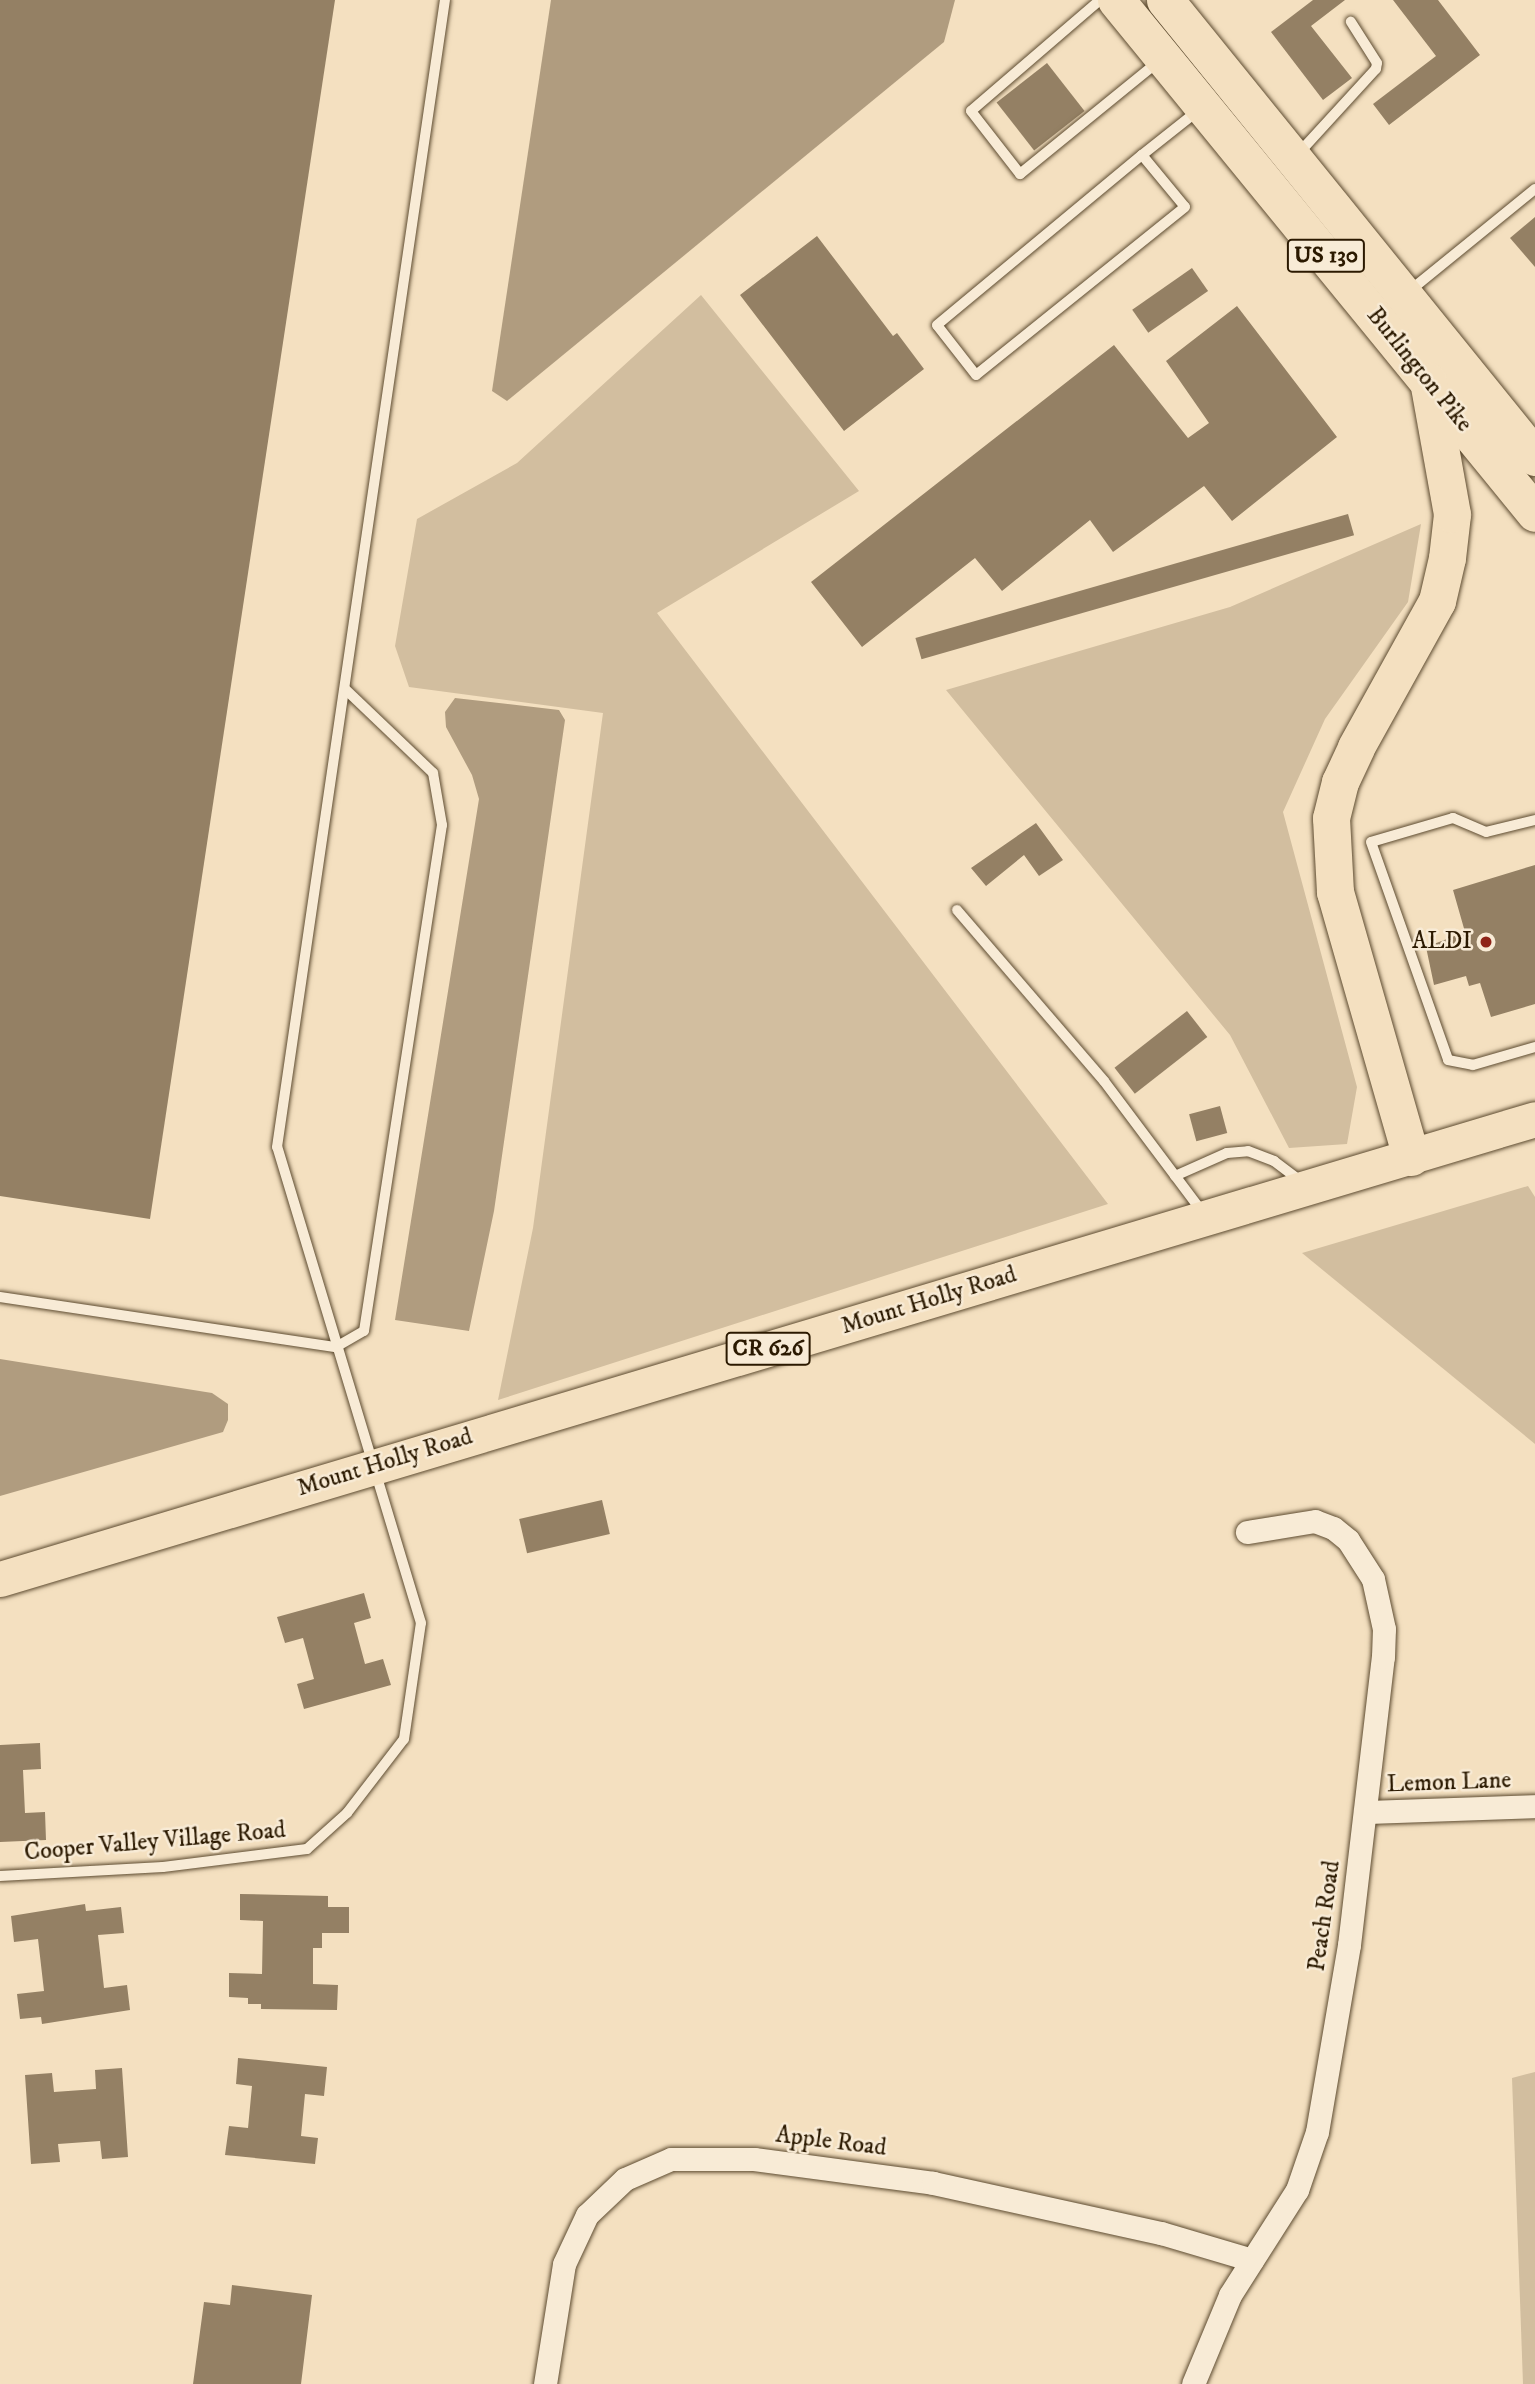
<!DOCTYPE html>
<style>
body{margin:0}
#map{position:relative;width:1535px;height:2384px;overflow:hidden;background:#f4e0c0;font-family:"IM FELL DW Pica",serif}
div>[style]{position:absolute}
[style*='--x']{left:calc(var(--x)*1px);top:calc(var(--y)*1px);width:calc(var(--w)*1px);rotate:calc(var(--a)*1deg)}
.green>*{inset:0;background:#d2be9f}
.water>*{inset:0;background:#b09c7f}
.building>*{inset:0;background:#948064;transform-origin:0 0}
.roads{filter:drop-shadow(0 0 2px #5d4b30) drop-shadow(0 0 2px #5d4b30)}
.service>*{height:10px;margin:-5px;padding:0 5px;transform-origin:5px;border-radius:5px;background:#f8ebd6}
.minor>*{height:23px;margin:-11.5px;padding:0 11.5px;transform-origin:11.5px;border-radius:11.5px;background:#f8ebd6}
.primary>*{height:35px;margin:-17.5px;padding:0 17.5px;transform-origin:17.5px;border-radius:17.5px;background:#f4e0c0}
.trunk>*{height:37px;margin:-18.5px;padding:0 18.5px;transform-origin:18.5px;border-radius:18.5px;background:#f4e0c0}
.dots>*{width:19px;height:19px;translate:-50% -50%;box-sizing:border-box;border:4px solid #f8ebd6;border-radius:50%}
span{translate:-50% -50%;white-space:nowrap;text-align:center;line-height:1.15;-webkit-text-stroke:5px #f8ebd6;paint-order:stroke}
.shield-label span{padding:2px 5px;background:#f8ebd6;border:2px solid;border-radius:5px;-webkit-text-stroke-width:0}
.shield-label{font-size:23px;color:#2b1900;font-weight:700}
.street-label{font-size:24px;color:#2b1900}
.poi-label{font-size:24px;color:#2b1900}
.right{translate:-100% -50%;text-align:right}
</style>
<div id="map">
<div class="green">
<i style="clip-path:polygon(701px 295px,859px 491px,657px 613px,1108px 1204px,498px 1400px,533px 1228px,603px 713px,409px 687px,395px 646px,417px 519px,517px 463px)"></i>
<i style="clip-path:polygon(1421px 524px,1408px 602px,1325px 719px,1283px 812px,1357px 1087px,1347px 1144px,1289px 1148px,1230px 1035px,946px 690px,1230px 607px)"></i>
<i style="clip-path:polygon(1528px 1186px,1535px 1197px,1535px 1444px,1302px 1253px)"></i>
<i style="clip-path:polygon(1535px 2072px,1535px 2384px,1523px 2384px,1512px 2078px)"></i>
</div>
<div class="water">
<i style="clip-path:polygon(551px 0,955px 0,944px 42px,507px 401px,492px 391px)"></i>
<i style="clip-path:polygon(455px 698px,559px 710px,565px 720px,494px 1211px,469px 1331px,395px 1320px,479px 799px,472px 775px,446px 727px,445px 712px)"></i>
<i style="clip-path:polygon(0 1359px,212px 1393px,228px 1404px,228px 1420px,223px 1432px,0 1496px)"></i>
</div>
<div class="building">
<i style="clip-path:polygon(0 0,335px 0,150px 1219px,0 1196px)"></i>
<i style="clip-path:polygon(1313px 0,1345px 0,1311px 26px,1352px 78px,1323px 100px,1271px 32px)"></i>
<i style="clip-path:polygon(1393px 0,1438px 0,1480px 55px,1389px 125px,1373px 104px,1436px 56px)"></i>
<i style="left:1047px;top:63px;width:61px;height:64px;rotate:52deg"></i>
<i style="clip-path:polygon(1535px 217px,1535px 267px,1510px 238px)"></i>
<i style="clip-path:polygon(817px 236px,893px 336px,897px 333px,924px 369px,844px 431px,740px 295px)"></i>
<i style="left:1192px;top:268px;width:28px;height:73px;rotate:55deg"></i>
<i style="clip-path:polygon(1237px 306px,1337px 437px,1232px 521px,1204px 486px,1113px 552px,1090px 520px,1002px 591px,975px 558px,862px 647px,811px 582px,1114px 345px,1188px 438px,1209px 423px,1166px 361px)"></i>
<i style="left:1348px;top:514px;width:22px;height:450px;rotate:74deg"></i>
<i style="clip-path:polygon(1036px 823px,1063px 860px,1039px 876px,1024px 855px,986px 886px,971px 868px)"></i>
<i style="clip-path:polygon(1535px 865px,1535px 1004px,1491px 1017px,1480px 983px,1469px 986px,1466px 976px,1434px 985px,1426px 947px,1465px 932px,1453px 890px)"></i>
<i style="left:1187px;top:1011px;width:33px;height:92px;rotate:52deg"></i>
<i style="left:1220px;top:1106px;width:28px;height:32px;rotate:75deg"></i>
<i style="left:602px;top:1500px;width:35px;height:85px;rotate:77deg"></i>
<i style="clip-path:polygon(364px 1593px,371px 1618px,354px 1623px,365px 1664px,383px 1659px,391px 1685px,304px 1709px,297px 1684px,314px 1679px,303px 1638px,285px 1643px,277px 1617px)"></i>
<i style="clip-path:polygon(40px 1743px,41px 1769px,23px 1770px,25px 1813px,45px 1812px,46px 1840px,0 1842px,0 1745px)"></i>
<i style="clip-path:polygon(240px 1894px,328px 1896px,328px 1907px,349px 1907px,349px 1933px,322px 1933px,322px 1948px,313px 1948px,313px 1984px,338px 1985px,337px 2010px,261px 2009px,261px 2004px,248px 2004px,248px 1998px,229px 1997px,229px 1973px,262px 1974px,263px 1921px,240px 1920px)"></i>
<i style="clip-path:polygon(85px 1904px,86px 1911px,121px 1907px,124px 1933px,98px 1935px,104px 1988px,127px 1985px,130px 2010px,42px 2024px,41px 2017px,20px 2019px,17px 1994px,44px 1991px,38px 1939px,14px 1942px,11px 1916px)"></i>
<i style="clip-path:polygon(238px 2058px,327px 2067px,324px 2096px,305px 2094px,301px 2136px,318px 2138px,315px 2164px,225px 2155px,229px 2126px,248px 2128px,252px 2086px,236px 2084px)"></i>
<i style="clip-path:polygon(122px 2068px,128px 2157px,102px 2159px,100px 2141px,58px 2144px,60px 2162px,31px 2164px,25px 2075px,52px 2073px,54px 2092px,96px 2089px,95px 2070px)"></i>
<i style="clip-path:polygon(232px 2285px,312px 2295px,301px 2384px,193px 2384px,204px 2302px,230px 2305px)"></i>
</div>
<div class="roads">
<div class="service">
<i style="--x:1100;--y:0;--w:170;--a:139.3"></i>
<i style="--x:971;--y:111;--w:80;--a:52.1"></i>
<i style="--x:1020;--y:174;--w:178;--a:-39.1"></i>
<i style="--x:1298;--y:154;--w:115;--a:-47.5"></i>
<i style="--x:1376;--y:69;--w:6;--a:-81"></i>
<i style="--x:1377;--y:63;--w:49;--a:-122.4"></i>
<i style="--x:1142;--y:155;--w:67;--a:50.4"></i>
<i style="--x:1185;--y:207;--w:268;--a:141.2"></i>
<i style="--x:976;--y:375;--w:63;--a:-128"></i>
<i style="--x:937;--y:325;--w:266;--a:-39.7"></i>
<i style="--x:1142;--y:155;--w:74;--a:-38.4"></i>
<i style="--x:1407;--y:293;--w:165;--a:-39.1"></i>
<i style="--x:1535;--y:820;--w:50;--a:166.2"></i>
<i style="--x:1486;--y:832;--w:36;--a:-157"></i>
<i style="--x:1453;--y:818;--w:85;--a:163.7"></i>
<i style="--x:1371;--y:842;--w:231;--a:70.5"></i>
<i style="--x:1448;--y:1060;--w:25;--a:11"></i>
<i style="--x:1473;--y:1065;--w:65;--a:-16.2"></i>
<i style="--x:957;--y:910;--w:225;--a:49.3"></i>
<i style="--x:1104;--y:1081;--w:165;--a:53.1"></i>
<i style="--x:1175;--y:1176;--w:57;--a:-23.9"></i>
<i style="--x:1227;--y:1153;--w:21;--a:-5"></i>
<i style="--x:1248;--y:1151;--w:28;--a:21"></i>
<i style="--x:1274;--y:1161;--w:34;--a:37"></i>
<i style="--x:0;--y:1297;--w:340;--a:8.5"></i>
<i style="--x:336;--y:1347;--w:32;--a:-30"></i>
<i style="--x:364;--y:1331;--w:512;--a:-81.24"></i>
<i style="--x:442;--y:825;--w:53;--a:-99.8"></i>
<i style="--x:433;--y:773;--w:120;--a:-136.3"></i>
<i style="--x:0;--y:1876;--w:163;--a:-3.2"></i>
<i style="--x:163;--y:1867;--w:145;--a:-7.1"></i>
<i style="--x:307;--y:1849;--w:54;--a:-42"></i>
<i style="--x:347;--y:1813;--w:93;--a:-52.4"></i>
<i style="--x:404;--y:1739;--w:117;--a:-81.7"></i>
<i style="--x:421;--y:1623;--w:497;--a:-106.8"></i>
<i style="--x:277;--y:1147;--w:1159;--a:-81.67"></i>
</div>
<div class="minor">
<i style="--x:1365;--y:1812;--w:170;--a:-2"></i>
<i style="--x:545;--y:2384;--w:121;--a:-81"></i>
<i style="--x:564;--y:2264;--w:54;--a:-64.9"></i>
<i style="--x:587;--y:2215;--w:52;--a:-43.5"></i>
<i style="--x:625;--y:2179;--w:50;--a:-23.5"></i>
<i style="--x:671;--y:2159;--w:83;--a:0"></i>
<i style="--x:754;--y:2159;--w:181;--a:7.6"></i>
<i style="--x:933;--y:2183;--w:233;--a:12.4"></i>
<i style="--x:1161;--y:2233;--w:95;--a:16.5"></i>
<i style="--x:1193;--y:2384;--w:96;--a:-67.4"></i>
<i style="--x:1230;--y:2295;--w:125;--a:-57.5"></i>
<i style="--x:1297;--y:2190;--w:61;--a:-71"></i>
<i style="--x:1317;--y:2132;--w:190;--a:-80.3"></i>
<i style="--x:1349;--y:1945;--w:290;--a:-83.3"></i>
<i style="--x:1383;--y:1657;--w:28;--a:-88"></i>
<i style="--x:1384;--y:1629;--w:51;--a:-102.4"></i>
<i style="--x:1373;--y:1579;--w:46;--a:-122.7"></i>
<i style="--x:1348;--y:1540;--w:19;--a:-141"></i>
<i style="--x:1333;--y:1528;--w:19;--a:-159"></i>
<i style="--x:1315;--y:1521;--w:69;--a:170.8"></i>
</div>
<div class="primary">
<i style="--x:0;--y:1579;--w:1602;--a:-16.68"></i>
</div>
<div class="trunk">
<i style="--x:1116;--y:0;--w:662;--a:50.76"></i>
<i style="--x:1165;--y:0;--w:588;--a:51.01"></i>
<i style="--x:1411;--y:1157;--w:276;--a:-106"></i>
<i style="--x:1335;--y:892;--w:74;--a:-93.1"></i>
<i style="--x:1331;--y:818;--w:37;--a:-76"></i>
<i style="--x:1340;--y:782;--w:38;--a:-65"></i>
<i style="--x:1356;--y:747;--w:167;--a:-61"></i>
<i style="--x:1437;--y:601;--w:44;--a:-76.9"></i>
<i style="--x:1447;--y:558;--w:44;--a:-83.5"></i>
<i style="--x:1452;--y:514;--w:135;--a:-100.2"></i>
</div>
</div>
<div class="dots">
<i style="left:1486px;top:942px;background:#8f2418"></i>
</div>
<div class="shield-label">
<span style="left:1326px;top:256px">US 130</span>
<span style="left:768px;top:1349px">CR 626</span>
</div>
<div class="street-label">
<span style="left:1419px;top:370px;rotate:51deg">Burlington Pike</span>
<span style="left:929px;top:1301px;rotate:-17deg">Mount Holly Road</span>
<span style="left:385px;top:1463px;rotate:-17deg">Mount Holly Road</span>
<span style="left:1449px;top:1783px;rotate:-2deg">Lemon Lane</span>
<span style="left:155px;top:1842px;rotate:-5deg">Cooper Valley Village Road</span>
<span style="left:1325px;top:1916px;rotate:-82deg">Peach Road</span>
<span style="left:831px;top:2142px;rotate:7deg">Apple Road</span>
</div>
<div class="poi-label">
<span class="right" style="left:1472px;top:942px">ALDI</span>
</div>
</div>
